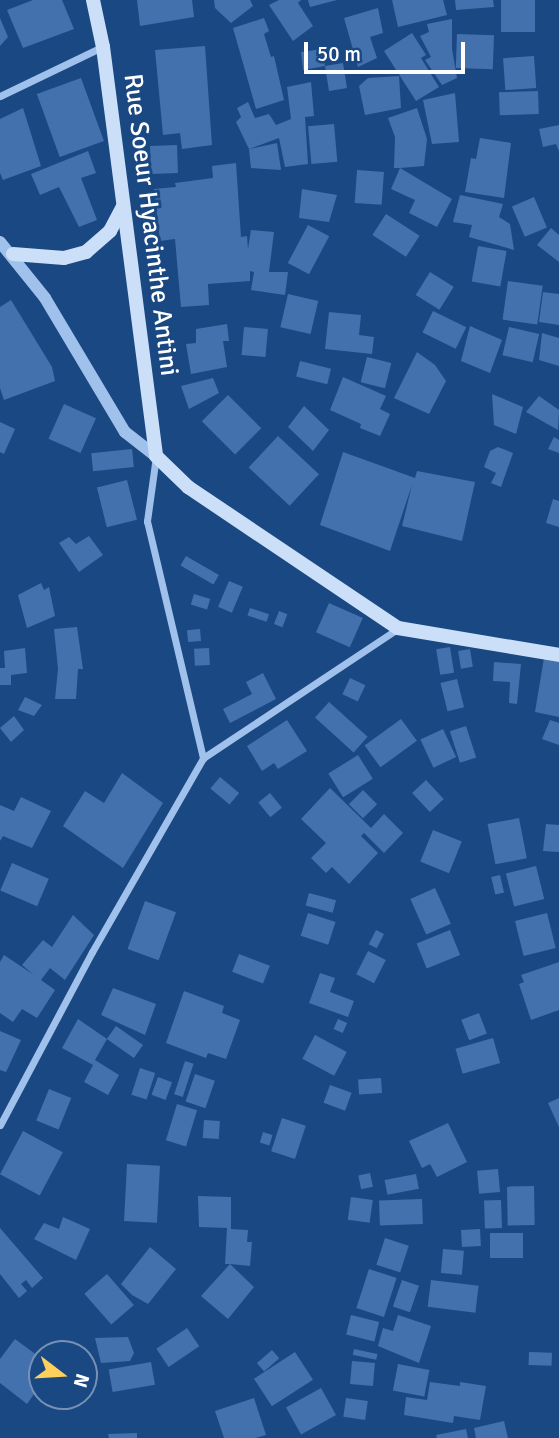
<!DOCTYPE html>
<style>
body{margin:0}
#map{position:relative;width:559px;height:1438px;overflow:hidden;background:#1a4883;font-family:Signika,sans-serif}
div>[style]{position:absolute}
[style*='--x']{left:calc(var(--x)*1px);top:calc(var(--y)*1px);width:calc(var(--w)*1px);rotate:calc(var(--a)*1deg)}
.building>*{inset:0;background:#4371ad;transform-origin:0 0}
.minor>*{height:7px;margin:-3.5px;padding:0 3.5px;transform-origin:3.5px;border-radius:3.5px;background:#a0c1eb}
.tertiary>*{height:12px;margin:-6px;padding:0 6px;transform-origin:6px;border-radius:6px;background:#a0c1eb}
.secondary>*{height:14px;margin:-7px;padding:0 7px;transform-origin:7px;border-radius:7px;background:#ccdff8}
span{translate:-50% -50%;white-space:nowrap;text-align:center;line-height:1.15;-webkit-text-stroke:6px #1a4883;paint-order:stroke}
.street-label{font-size:26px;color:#fff}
.north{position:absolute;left:28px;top:1340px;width:70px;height:70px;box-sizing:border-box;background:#1a4883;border:2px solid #7691b5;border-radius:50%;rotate:107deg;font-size:19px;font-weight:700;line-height:28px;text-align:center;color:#fff}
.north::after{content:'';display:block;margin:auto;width:24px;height:32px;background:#fdd05c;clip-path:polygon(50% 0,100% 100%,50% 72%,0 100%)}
.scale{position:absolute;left:304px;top:42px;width:161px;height:32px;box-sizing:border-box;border:4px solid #fff;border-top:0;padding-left:9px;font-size:21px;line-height:24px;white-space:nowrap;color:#fff;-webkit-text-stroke:5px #1a4883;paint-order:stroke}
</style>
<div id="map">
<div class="building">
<i style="clip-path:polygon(33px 0,62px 0,74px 29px,23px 48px,7px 10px)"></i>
<i style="clip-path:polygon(137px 0,192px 0,194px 17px,140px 26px)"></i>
<i style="clip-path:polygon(214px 0,250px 0,253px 6px,231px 23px,215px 8px)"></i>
<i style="clip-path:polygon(279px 0,301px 0,298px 3px,313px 26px,293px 41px,269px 5px)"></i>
<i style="clip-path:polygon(308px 0,337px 0,310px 7px)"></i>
<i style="clip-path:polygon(392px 0,443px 0,447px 15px,398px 27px)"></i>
<i style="clip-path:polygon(455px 0,493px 0,494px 7px,456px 10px)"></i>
<i style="left:501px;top:0;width:34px;height:32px"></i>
<i style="clip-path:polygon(378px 8px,383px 33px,370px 37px,377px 58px,358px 67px,344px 18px)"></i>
<i style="clip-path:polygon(0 18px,8px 37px,0 46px)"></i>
<i style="clip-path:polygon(264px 18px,269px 31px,264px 34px,271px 57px,274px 56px,284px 100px,256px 109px,233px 28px)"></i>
<i style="clip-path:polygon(452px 19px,452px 49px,457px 78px,442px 85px,425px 60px,431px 57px,420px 36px,429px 32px,427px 24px)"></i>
<i style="clip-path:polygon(412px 33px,426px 55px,421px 58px,439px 87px,416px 101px,384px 51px)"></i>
<i style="left:457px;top:34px;width:37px;height:34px;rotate:2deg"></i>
<i style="clip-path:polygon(205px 46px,212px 145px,182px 149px,180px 133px,163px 135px,155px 50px)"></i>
<i style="clip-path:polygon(323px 49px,325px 66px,343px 63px,347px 88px,329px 91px,325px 66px,303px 70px,301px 52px)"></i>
<i style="left:534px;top:56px;width:32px;height:31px;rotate:86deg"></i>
<i style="clip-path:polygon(399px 76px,401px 108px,365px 115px,359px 86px,368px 78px)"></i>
<i style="left:81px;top:78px;width:67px;height:47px;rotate:70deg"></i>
<i style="clip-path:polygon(311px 82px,314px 116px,305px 117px,308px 164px,285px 167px,279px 138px,249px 149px,236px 122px,241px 117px,237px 108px,248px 102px,255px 118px,269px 114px,276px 125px,291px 119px,287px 87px)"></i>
<i style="left:538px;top:91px;width:23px;height:39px;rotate:88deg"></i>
<i style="clip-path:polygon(455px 93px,459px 142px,432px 144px,423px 100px)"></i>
<i style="clip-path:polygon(23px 108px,41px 166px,3px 180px,0 173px,0 119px)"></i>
<i style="clip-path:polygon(417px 108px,427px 139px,424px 166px,400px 168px,452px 199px,437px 227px,409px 213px,415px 200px,391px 189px,400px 168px,394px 168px,395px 137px,388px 118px)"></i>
<i style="left:334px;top:124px;width:38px;height:26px;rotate:85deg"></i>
<i style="clip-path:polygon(559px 125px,559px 151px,556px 144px,543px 147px,539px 129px)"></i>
<i style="clip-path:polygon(480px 138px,511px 143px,504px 198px,465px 192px,471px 158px,476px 159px)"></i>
<i style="clip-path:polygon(277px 143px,281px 170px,251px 168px,249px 149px)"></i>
<i style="left:177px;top:145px;width:28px;height:27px;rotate:88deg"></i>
<i style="clip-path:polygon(88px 151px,96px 173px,81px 178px,97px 220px,79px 227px,59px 187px,40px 195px,31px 174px)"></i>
<i style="clip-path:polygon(236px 163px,241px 237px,247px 236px,248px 249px,251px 230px,274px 232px,269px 272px,288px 272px,285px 295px,251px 290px,254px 272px,250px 271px,250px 281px,208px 284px,209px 305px,181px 307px,175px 239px,160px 241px,154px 189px,176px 187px,175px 183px,213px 178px,212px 166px)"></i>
<i style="left:357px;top:170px;width:27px;height:33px;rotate:4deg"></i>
<i style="clip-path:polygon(302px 189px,337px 195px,329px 222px,299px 218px)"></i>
<i style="clip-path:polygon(460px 195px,503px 204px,499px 217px,510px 224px,514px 250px,469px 237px,472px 225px,453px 222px)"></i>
<i style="left:534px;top:197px;width:33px;height:24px;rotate:67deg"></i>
<i style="left:386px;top:214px;width:40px;height:25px;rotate:33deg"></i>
<i style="left:308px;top:225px;width:24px;height:43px;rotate:28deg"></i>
<i style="clip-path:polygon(551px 228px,559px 235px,559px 262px,537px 245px)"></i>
<i style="left:478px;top:246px;width:29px;height:36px;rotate:10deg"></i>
<i style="left:430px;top:272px;width:28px;height:27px;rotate:32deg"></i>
<i style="left:508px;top:281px;width:35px;height:39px;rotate:8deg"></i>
<i style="clip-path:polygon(543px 292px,559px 294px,559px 325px,539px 322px)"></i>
<i style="left:288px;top:294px;width:31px;height:34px;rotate:13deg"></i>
<i style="clip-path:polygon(11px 300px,52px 367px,55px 381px,4px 400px,0 388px,0 307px)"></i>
<i style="left:433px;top:311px;width:37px;height:24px;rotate:26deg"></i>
<i style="clip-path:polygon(329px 312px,361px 315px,359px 335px,374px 337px,372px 354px,325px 349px)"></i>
<i style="clip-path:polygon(227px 324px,229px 341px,223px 341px,227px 367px,191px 374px,186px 344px,196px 343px,196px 329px)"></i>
<i style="clip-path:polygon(470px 326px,502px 340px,490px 373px,461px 361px)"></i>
<i style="left:244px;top:327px;width:24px;height:28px;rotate:5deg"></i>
<i style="left:509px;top:327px;width:31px;height:29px;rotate:13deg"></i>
<i style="clip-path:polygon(542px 333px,559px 338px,559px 366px,539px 360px)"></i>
<i style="clip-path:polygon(417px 352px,435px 365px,446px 381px,429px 414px,394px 398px)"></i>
<i style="left:367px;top:357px;width:25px;height:26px;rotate:14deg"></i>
<i style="left:300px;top:361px;width:32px;height:16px;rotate:14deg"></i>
<i style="clip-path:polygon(343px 377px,386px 396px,380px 409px,390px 414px,380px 436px,360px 428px,361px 424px,330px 410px)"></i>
<i style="clip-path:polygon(213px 378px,219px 393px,189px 409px,181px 386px)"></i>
<i style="clip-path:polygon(492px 394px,523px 407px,516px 434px,494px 425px)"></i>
<i style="left:228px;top:395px;width:47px;height:37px;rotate:45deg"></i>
<i style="clip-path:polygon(539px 396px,559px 410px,558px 430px,526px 412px)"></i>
<i style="left:64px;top:404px;width:35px;height:38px;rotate:24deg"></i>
<i style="clip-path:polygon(304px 406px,329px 430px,313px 451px,288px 427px)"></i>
<i style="clip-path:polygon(0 422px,15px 429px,4px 454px,0 452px)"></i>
<i style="left:278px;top:436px;width:56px;height:43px;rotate:43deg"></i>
<i style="clip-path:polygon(554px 437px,559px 440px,559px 453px,548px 449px)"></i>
<i style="clip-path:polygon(498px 447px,513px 453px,501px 487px,491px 483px,496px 473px,484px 467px,490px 451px)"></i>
<i style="left:132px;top:449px;width:18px;height:41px;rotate:84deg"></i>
<i style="clip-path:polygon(343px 452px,415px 478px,417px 471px,475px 482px,462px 541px,402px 526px,412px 485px,390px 551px,320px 525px)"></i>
<i style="left:127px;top:480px;width:41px;height:31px;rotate:76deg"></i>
<i style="clip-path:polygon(553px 499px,559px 501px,559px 527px,546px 523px)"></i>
<i style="clip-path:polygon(89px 536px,103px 555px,79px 572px,59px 543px,69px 537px,76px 544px)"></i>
<i style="left:186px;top:556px;width:38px;height:11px;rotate:30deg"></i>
<i style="left:229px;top:581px;width:15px;height:28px;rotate:23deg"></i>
<i style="clip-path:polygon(41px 583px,44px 590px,49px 587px,55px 616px,27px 628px,18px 595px)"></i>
<i style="left:194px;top:594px;width:17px;height:11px;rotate:17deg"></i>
<i style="left:329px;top:603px;width:37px;height:32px;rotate:24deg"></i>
<i style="left:250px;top:608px;width:20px;height:8px;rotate:18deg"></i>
<i style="left:279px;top:611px;width:9px;height:14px;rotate:21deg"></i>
<i style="clip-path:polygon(77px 627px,83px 669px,78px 669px,76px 699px,55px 699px,58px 669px,54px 629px)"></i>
<i style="left:200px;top:629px;width:12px;height:13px;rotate:85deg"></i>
<i style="left:450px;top:647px;width:26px;height:14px;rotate:81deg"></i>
<i style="clip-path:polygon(25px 648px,27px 673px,11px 675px,11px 685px,0 685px,0 668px,5px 668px,4px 651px)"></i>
<i style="left:209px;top:648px;width:17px;height:15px;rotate:87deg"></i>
<i style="left:470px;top:649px;width:18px;height:12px;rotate:81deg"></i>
<i style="clip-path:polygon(544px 658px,559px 661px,559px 717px,535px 712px)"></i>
<i style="clip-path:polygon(494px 662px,521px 664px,517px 704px,509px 703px,510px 682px,493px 681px)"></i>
<i style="clip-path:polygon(263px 673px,276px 699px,230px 723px,223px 709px,252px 694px,246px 682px)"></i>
<i style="left:350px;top:678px;width:17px;height:18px;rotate:25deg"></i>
<i style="left:457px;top:679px;width:29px;height:17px;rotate:76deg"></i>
<i style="clip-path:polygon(25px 697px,42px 705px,34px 716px,18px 710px)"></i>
<i style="left:329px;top:702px;width:52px;height:21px;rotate:42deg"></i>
<i style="clip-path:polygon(14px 716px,24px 730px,11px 742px,0 728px)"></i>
<i style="left:401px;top:719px;width:27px;height:45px;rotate:54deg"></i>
<i style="clip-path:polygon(287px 720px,307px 751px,278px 769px,274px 763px,262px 771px,247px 746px)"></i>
<i style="clip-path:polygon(550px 720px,559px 723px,559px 745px,542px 739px)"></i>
<i style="left:466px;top:726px;width:33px;height:17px;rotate:72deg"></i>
<i style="left:443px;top:729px;width:31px;height:25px;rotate:65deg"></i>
<i style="left:358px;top:755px;width:28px;height:35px;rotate:58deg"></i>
<i style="clip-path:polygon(122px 773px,163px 803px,123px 868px,63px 826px,85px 791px,104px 803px)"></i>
<i style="left:220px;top:777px;width:25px;height:15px;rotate:40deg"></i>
<i style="left:426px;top:780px;width:26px;height:19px;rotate:47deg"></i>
<i style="clip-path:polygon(330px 788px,371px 828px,384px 814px,403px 833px,384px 853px,364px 833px,361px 836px,378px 853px,349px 884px,332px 867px,326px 873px,311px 858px,326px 843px,301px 819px)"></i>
<i style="left:363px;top:790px;width:20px;height:20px;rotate:45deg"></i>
<i style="left:270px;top:793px;width:19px;height:15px;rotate:51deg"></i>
<i style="clip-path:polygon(21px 797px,51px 811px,32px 848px,3px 836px,0 841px,0 805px,14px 811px)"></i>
<i style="left:519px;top:818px;width:41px;height:32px;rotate:79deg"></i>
<i style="clip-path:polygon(546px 824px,559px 825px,559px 852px,543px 851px)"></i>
<i style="left:433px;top:830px;width:31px;height:34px;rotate:22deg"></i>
<i style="left:12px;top:863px;width:40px;height:30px;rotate:23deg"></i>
<i style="left:536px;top:866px;width:34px;height:31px;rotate:76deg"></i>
<i style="left:500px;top:875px;width:18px;height:9px;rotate:77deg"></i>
<i style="left:435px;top:888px;width:39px;height:27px;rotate:66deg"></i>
<i style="left:309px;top:893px;width:28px;height:13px;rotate:15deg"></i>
<i style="left:145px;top:901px;width:33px;height:51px;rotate:20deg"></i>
<i style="left:308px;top:913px;width:29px;height:24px;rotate:18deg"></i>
<i style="left:547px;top:913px;width:36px;height:33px;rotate:76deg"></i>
<i style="clip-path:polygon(73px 915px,94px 935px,65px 980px,50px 968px,41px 980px,55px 990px,37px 1018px,22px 1009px,13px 1022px,0 1013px,0 962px,4px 955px,34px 975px,22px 965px,43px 940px,52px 947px)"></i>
<i style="left:376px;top:930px;width:9px;height:16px;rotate:27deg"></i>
<i style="left:450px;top:930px;width:27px;height:36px;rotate:68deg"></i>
<i style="left:368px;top:951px;width:20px;height:26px;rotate:27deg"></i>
<i style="left:239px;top:954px;width:33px;height:19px;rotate:21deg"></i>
<i style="clip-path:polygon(559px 962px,559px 1010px,531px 1020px,519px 984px,524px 982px,521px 975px)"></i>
<i style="clip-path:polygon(320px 973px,335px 978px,330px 992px,354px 1001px,348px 1017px,309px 1003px)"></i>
<i style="clip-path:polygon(113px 988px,156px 1004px,145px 1035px,101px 1015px)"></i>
<i style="clip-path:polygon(184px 991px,224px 1006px,222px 1013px,240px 1020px,226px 1059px,208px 1053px,206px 1058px,166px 1043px)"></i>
<i style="left:479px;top:1013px;width:22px;height:19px;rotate:69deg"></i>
<i style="clip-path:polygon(78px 1019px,107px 1039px,95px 1060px,119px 1075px,108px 1095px,84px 1082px,93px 1065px,62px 1048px)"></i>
<i style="left:338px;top:1019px;width:10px;height:11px;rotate:24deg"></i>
<i style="left:116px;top:1026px;width:33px;height:16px;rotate:35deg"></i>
<i style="clip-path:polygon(0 1031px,21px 1040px,6px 1072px,0 1070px)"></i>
<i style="left:315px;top:1035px;width:36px;height:27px;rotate:28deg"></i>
<i style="left:493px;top:1038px;width:26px;height:39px;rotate:74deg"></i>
<i style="left:185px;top:1061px;width:9px;height:35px;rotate:18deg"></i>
<i style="left:140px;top:1068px;width:16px;height:28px;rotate:18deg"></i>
<i style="left:195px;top:1074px;width:21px;height:29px;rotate:19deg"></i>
<i style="left:158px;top:1077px;width:15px;height:19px;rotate:20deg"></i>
<i style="left:381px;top:1078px;width:15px;height:23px;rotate:86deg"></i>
<i style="left:330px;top:1085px;width:23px;height:19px;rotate:20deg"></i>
<i style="left:49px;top:1089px;width:24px;height:34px;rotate:22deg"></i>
<i style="clip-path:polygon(559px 1098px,559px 1127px,548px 1103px)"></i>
<i style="left:177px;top:1104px;width:21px;height:38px;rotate:17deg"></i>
<i style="left:282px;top:1118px;width:25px;height:35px;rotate:18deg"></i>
<i style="left:204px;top:1120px;width:16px;height:18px;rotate:4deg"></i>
<i style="clip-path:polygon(448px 1123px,467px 1162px,437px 1177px,430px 1164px,422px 1168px,409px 1141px)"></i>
<i style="left:23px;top:1131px;width:45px;height:49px;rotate:28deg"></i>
<i style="left:263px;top:1132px;width:10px;height:11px;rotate:17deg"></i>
<i style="left:127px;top:1164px;width:33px;height:57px;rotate:3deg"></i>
<i style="left:498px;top:1169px;width:23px;height:21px;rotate:85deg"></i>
<i style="left:370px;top:1173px;width:14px;height:12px;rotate:78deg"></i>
<i style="left:416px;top:1174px;width:15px;height:32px;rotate:79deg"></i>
<i style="left:534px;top:1186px;width:39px;height:27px;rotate:89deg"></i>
<i style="clip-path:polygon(198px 1196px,231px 1197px,231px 1229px,248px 1230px,247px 1242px,252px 1242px,250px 1266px,230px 1264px,254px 1287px,228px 1319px,201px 1296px,230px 1264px,225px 1264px,227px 1228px,199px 1227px)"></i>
<i style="left:351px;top:1197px;width:22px;height:23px;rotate:8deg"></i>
<i style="left:422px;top:1199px;width:25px;height:43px;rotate:88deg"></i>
<i style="left:501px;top:1200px;width:28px;height:17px;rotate:88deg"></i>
<i style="clip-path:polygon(63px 1217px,90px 1229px,76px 1260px,34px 1239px,44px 1223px,59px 1229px)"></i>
<i style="clip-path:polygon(0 1228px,43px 1278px,32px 1288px,26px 1280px,21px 1284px,27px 1291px,19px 1298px,0 1274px)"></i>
<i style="left:480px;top:1229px;width:17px;height:19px;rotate:87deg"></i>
<i style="left:490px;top:1233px;width:33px;height:25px"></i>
<i style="left:385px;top:1238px;width:25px;height:28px;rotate:18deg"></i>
<i style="clip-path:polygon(150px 1247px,176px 1269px,148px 1304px,132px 1295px,121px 1284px)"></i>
<i style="left:443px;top:1249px;width:21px;height:24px;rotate:5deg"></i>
<i style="left:369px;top:1269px;width:29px;height:41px;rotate:18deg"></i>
<i style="left:107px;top:1274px;width:41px;height:30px;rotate:49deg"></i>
<i style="left:402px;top:1280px;width:18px;height:28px;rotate:19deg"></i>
<i style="left:431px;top:1280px;width:48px;height:27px;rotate:7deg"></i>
<i style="left:351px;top:1315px;width:29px;height:20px;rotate:14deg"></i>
<i style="clip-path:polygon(398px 1315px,431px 1326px,419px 1363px,378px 1346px,383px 1328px,393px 1331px)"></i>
<i style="left:187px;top:1328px;width:22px;height:37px;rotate:56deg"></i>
<i style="clip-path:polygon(128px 1337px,134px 1353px,130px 1361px,101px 1363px,95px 1338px)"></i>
<i style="clip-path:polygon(15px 1339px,42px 1359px,42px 1383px,27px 1404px,0 1383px,0 1359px)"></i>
<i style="left:354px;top:1349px;width:24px;height:6px;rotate:12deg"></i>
<i style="left:272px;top:1350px;width:11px;height:20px;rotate:49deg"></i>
<i style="left:295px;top:1352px;width:33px;height:49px;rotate:57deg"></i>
<i style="left:529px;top:1352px;width:23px;height:13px;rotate:2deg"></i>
<i style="left:352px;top:1361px;width:23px;height:23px;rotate:5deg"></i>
<i style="left:151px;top:1362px;width:23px;height:43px;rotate:80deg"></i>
<i style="left:398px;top:1364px;width:32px;height:27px;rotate:11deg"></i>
<i style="clip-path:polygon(430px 1382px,460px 1386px,460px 1382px,486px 1386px,480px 1420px,454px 1416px,453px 1423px,404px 1415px,406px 1397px,427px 1400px)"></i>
<i style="left:321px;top:1388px;width:31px;height:40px;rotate:61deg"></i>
<i style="clip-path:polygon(254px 1398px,266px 1435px,255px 1438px,224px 1438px,215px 1411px)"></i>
<i style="left:346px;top:1398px;width:22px;height:19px;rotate:8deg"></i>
<i style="clip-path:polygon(504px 1421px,508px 1438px,476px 1438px,474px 1428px)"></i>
<i style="clip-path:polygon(466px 1429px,468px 1438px,437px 1438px,436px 1435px)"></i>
<i style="clip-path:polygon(137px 1433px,137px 1438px,109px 1438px,108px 1434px)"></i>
</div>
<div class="minor">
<i style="--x:0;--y:96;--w:113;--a:-25.7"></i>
<i style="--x:156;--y:456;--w:66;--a:97.9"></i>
<i style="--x:147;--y:521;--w:244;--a:76.7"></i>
<i style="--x:203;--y:758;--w:233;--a:-33.6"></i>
<i style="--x:0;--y:1125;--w:196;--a:-62"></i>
<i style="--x:92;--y:952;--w:224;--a:-60.2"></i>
</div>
<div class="tertiary">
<i style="--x:0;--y:242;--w:72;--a:51.2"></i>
<i style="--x:45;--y:298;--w:156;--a:59.2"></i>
<i style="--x:125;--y:432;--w:39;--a:38"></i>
</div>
<div class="secondary">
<i style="--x:93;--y:0;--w:48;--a:78"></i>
<i style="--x:103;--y:47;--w:412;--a:82.6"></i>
<i style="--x:156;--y:456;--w:45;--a:44.1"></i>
<i style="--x:188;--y:487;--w:253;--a:33.9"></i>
<i style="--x:398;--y:628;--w:163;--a:9.5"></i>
<i style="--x:13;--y:254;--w:51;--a:4.5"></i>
<i style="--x:64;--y:258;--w:23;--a:-15"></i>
<i style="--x:86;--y:252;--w:32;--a:-41"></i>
<i style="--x:110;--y:231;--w:27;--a:-62"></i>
</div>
<div class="street-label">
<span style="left:150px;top:225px;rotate:83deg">Rue Soeur Hyacinthe Antini</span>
</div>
<div class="north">N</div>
<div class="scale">50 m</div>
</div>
